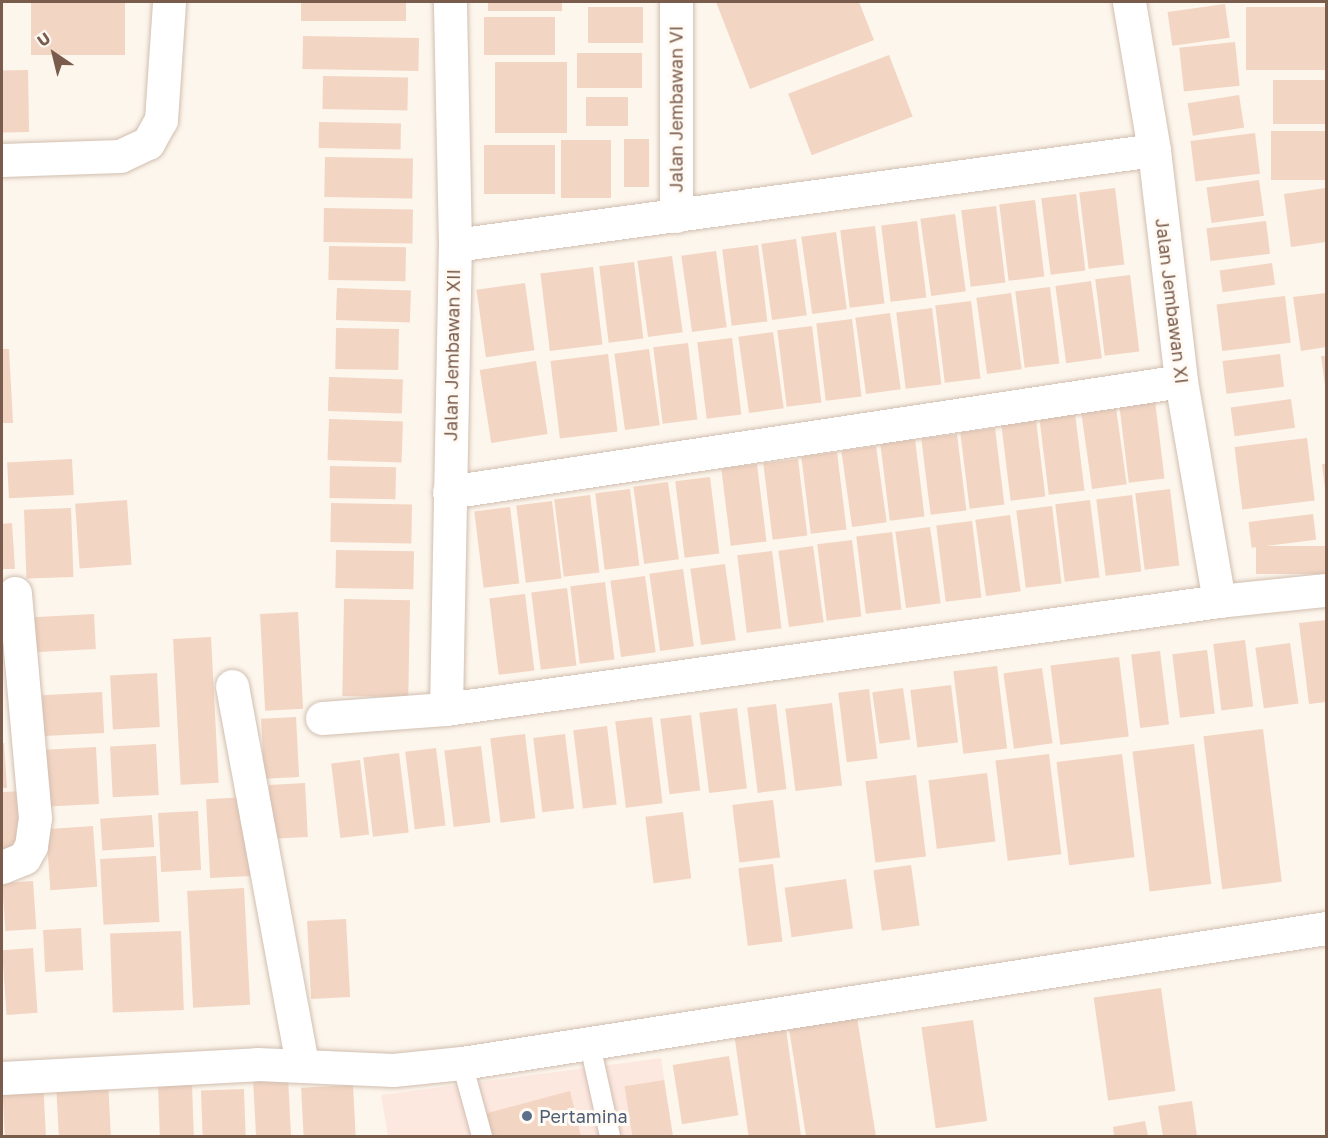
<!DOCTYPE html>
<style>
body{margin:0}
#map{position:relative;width:1328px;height:1138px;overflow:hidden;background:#fdf6ec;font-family:"Golos Text",sans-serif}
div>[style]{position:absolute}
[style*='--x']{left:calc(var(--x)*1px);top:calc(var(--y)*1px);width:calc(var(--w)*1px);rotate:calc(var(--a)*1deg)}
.commercial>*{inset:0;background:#fde8e0}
.building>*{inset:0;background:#f3d5c3;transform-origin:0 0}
.roads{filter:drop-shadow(0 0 2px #d1beb0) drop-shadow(0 0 2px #d1beb0)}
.service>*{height:20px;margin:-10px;padding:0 10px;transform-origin:10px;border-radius:10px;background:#fff}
.minor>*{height:33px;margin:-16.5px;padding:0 16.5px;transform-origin:16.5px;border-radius:16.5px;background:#fff}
.dots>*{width:16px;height:16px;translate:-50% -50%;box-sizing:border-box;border:3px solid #fffaf3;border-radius:50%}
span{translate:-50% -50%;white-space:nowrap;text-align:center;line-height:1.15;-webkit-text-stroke:6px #fffaf3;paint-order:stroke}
.street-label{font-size:18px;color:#7a5c4d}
.service-label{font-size:18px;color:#4e5e75}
.left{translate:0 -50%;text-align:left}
.frame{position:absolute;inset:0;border:3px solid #7a5c4d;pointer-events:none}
.north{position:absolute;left:24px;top:24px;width:60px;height:60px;-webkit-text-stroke:4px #fffaf3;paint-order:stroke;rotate:325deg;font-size:16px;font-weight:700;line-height:24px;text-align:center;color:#7a5c4d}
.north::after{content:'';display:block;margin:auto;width:21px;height:27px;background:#7a5c4d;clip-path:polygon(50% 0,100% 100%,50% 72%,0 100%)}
</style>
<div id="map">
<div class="commercial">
<i style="clip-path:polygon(661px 1058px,673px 1136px,388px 1136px,381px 1095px)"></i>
</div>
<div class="building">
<i style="left:31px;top:2px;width:94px;height:53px"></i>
<i style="left:301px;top:2px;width:105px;height:19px"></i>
<i style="left:488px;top:2px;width:74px;height:9px"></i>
<i style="clip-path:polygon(716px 2px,859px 2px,874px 40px,750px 89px)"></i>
<i style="left:1225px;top:4px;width:34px;height:58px;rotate:82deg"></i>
<i style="left:588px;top:7px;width:55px;height:36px"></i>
<i style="left:1326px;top:7px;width:63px;height:80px;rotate:90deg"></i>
<i style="left:484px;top:17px;width:71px;height:38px"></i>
<i style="left:303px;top:36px;width:116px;height:33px;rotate:1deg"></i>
<i style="left:1235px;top:42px;width:44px;height:56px;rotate:84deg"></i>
<i style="left:577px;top:53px;width:65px;height:35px"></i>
<i style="left:889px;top:55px;width:66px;height:108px;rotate:69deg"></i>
<i style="left:495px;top:62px;width:72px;height:71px"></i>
<i style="left:28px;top:70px;width:62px;height:26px;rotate:89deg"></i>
<i style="left:323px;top:76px;width:85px;height:33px;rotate:1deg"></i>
<i style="left:1326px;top:80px;width:44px;height:53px;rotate:90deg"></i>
<i style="left:1239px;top:95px;width:33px;height:52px;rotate:81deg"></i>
<i style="left:628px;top:97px;width:29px;height:42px;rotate:90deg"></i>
<i style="left:319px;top:122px;width:82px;height:26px;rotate:1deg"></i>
<i style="left:1326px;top:131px;width:49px;height:55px;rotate:90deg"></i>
<i style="left:1255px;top:133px;width:41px;height:65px;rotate:83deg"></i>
<i style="left:624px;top:139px;width:25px;height:48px"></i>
<i style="left:561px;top:140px;width:50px;height:58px"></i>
<i style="left:484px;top:145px;width:71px;height:49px"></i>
<i style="left:325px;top:157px;width:88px;height:40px;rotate:1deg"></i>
<i style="left:1259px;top:180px;width:36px;height:53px;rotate:82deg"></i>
<i style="left:1115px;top:188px;width:77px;height:36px;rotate:83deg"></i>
<i style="clip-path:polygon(1326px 188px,1326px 242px,1291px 247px,1284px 194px)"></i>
<i style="left:1076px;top:194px;width:77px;height:35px;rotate:83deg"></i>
<i style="left:1035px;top:200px;width:77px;height:36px;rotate:83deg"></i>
<i style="left:996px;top:206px;width:77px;height:35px;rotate:83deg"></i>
<i style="left:324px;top:208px;width:89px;height:34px;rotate:1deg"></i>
<i style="left:955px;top:214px;width:78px;height:35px;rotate:82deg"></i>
<i style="left:917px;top:221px;width:77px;height:36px;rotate:83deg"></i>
<i style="left:1266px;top:221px;width:33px;height:60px;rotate:83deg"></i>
<i style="left:875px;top:226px;width:78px;height:35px;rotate:83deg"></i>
<i style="left:836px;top:232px;width:78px;height:35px;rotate:82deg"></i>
<i style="left:796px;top:239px;width:77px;height:35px;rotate:82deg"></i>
<i style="left:758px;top:245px;width:77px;height:36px;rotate:83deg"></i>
<i style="left:329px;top:246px;width:77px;height:34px;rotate:1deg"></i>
<i style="left:716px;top:251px;width:77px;height:35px;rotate:82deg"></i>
<i style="left:672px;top:256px;width:77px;height:35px;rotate:82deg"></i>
<i style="left:634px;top:262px;width:77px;height:35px;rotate:83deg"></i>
<i style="left:1272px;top:263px;width:22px;height:53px;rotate:82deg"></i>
<i style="left:593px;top:267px;width:78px;height:53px;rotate:83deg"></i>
<i style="left:1130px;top:275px;width:77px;height:35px;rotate:83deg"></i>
<i style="left:1091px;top:281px;width:78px;height:36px;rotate:82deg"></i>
<i style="left:525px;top:283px;width:68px;height:49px;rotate:82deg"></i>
<i style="left:1050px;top:287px;width:77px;height:35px;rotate:83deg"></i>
<i style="left:337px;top:288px;width:74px;height:32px;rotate:2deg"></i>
<i style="left:1011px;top:293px;width:77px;height:35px;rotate:82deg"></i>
<i style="clip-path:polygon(1326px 293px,1326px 347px,1301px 351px,1293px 297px)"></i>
<i style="left:1285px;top:296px;width:47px;height:69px;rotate:83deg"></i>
<i style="left:971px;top:301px;width:78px;height:36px;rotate:83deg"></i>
<i style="left:932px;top:308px;width:77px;height:36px;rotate:83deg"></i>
<i style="left:890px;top:313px;width:77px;height:35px;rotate:82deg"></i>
<i style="left:852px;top:319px;width:78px;height:36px;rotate:83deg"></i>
<i style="left:812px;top:326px;width:77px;height:35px;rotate:83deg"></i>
<i style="left:336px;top:328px;width:63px;height:41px;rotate:1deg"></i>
<i style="left:773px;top:332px;width:77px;height:35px;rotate:82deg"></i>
<i style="left:732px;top:338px;width:77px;height:35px;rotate:83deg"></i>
<i style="left:688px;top:343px;width:77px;height:35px;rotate:83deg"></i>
<i style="clip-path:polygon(2px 349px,9px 349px,13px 423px,2px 423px)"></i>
<i style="left:649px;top:349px;width:77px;height:35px;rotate:82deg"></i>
<i style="left:608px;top:354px;width:78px;height:58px;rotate:83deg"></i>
<i style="left:1280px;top:354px;width:33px;height:58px;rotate:83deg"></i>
<i style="clip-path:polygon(1321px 356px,1326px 356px,1326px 384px,1325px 385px)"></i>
<i style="left:536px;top:361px;width:74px;height:57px;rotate:81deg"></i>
<i style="left:329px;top:377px;width:74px;height:34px;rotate:2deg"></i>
<i style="left:1291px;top:399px;width:29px;height:61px;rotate:82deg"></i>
<i style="left:1155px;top:401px;width:78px;height:36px;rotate:83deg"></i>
<i style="left:1116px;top:408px;width:77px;height:35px;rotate:82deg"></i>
<i style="left:1075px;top:413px;width:78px;height:36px;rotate:83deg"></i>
<i style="left:329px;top:419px;width:74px;height:41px;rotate:2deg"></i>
<i style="left:1036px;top:420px;width:77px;height:35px;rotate:83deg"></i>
<i style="left:995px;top:428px;width:77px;height:35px;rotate:83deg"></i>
<i style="left:957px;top:434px;width:77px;height:36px;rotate:83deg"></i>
<i style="left:1307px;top:438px;width:63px;height:73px;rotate:83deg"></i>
<i style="left:915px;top:439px;width:78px;height:35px;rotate:83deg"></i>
<i style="left:876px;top:446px;width:77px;height:35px;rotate:82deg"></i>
<i style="left:837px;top:452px;width:78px;height:36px;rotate:83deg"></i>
<i style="left:72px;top:459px;width:36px;height:65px;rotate:87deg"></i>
<i style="left:798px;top:459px;width:77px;height:35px;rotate:83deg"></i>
<i style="left:757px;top:464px;width:78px;height:36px;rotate:83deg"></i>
<i style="clip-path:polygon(1322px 464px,1326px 464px,1326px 489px,1325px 489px)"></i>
<i style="left:330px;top:466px;width:66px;height:32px;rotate:1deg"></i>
<i style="left:710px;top:477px;width:77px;height:35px;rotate:83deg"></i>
<i style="left:668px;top:482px;width:78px;height:35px;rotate:82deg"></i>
<i style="left:630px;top:489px;width:77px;height:35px;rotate:83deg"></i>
<i style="left:1170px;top:489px;width:77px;height:35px;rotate:83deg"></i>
<i style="left:590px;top:495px;width:78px;height:36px;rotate:83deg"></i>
<i style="left:1132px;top:495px;width:77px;height:36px;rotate:83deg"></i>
<i style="left:127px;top:500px;width:65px;height:52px;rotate:86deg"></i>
<i style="left:1090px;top:500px;width:78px;height:35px;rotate:83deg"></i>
<i style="left:552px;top:501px;width:78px;height:36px;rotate:83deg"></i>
<i style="left:331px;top:503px;width:81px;height:39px;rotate:1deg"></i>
<i style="left:1052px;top:506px;width:78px;height:36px;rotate:83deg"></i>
<i style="left:510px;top:507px;width:77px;height:36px;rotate:83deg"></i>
<i style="left:71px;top:508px;width:69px;height:47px;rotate:88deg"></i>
<i style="left:1313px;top:514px;width:26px;height:65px;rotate:83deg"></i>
<i style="left:1010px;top:515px;width:77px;height:35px;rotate:82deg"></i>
<i style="left:972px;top:521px;width:77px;height:36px;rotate:83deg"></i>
<i style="clip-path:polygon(12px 523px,15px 569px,2px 569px,2px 524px)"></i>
<i style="left:930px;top:527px;width:77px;height:35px;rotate:82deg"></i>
<i style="left:892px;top:532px;width:78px;height:36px;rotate:83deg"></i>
<i style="left:852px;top:540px;width:77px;height:35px;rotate:83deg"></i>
<i style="left:813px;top:546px;width:77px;height:35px;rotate:82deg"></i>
<i style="left:1326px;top:546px;width:28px;height:70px;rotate:90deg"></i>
<i style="left:336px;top:550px;width:78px;height:38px;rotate:1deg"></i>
<i style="left:772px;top:551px;width:78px;height:35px;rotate:83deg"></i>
<i style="left:725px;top:564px;width:77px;height:35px;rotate:82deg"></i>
<i style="left:683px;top:569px;width:78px;height:34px;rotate:82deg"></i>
<i style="left:645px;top:576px;width:77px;height:35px;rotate:82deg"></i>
<i style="left:605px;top:582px;width:78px;height:35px;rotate:83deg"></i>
<i style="left:567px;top:588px;width:78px;height:36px;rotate:83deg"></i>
<i style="left:525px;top:594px;width:77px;height:36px;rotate:83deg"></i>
<i style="left:344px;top:599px;width:66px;height:97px;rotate:1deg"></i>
<i style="left:298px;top:612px;width:97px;height:38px;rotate:87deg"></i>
<i style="left:94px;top:614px;width:35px;height:71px;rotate:87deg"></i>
<i style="clip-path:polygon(1326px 620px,1326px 702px,1309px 704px,1299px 623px)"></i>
<i style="left:211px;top:637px;width:146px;height:38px;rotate:87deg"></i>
<i style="left:1245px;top:640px;width:67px;height:32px;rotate:83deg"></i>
<i style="left:1290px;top:643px;width:61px;height:35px;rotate:82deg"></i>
<i style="left:1207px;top:650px;width:64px;height:35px;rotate:83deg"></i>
<i style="left:1160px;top:651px;width:74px;height:29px;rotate:83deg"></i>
<i style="left:1119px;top:657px;width:80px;height:69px;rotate:83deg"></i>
<i style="left:997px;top:666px;width:83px;height:44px;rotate:83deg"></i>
<i style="left:1042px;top:668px;width:76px;height:39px;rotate:82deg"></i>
<i style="left:157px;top:673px;width:54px;height:47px;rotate:87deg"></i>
<i style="left:951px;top:685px;width:58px;height:41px;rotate:83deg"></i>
<i style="left:903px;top:688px;width:52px;height:31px;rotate:82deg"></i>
<i style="left:869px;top:689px;width:70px;height:31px;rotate:83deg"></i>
<i style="left:102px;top:692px;width:41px;height:60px;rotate:87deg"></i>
<i style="left:832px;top:703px;width:83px;height:47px;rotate:83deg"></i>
<i style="left:776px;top:704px;width:86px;height:29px;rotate:83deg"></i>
<i style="left:737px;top:708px;width:81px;height:38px;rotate:83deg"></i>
<i style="left:691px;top:715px;width:76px;height:31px;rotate:83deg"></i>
<i style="left:296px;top:717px;width:60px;height:35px;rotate:87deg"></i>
<i style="left:652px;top:717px;width:87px;height:37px;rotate:83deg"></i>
<i style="left:607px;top:726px;width:79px;height:34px;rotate:83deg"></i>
<i style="left:1263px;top:729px;width:154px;height:60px;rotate:83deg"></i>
<i style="left:525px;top:734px;width:85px;height:35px;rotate:83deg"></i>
<i style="left:565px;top:734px;width:75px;height:32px;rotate:83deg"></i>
<i style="clip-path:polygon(2px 743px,4px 743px,7px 788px,2px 788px)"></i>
<i style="left:156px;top:744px;width:51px;height:46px;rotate:87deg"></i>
<i style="left:1194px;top:744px;width:141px;height:62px;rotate:83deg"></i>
<i style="left:481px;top:746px;width:77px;height:37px;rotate:83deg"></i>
<i style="left:96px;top:747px;width:57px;height:55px;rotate:87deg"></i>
<i style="left:436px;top:748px;width:78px;height:31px;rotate:83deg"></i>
<i style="left:399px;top:753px;width:80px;height:36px;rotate:83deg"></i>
<i style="left:1049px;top:754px;width:101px;height:54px;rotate:83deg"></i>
<i style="left:1122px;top:754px;width:104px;height:66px;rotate:83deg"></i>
<i style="left:360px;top:760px;width:75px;height:29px;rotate:83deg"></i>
<i style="left:987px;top:773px;width:69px;height:59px;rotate:83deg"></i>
<i style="left:916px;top:775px;width:82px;height:51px;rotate:83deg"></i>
<i style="left:305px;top:783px;width:54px;height:36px;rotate:87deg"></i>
<i style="clip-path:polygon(23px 791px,27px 849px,2px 850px,2px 792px)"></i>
<i style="left:247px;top:797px;width:79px;height:41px;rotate:87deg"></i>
<i style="left:773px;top:800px;width:58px;height:41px;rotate:83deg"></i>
<i style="left:198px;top:811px;width:59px;height:40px;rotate:87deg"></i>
<i style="left:683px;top:812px;width:67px;height:38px;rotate:83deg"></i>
<i style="left:152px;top:815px;width:32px;height:52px;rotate:86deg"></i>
<i style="left:93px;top:826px;width:61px;height:47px;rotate:86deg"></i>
<i style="left:156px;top:856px;width:66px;height:56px;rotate:87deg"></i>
<i style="left:773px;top:864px;width:78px;height:35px;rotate:83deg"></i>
<i style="left:911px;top:865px;width:61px;height:38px;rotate:82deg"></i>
<i style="left:846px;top:879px;width:50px;height:62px;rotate:82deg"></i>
<i style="left:33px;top:881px;width:48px;height:31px;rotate:86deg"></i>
<i style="left:244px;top:888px;width:117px;height:57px;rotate:87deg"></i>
<i style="left:346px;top:919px;width:78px;height:39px;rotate:87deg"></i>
<i style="left:81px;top:928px;width:42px;height:38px;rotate:87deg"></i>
<i style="left:181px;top:931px;width:79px;height:71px;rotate:88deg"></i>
<i style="left:33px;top:948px;width:65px;height:31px;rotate:86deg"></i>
<i style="left:1161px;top:988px;width:104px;height:68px;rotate:82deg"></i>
<i style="left:857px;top:1017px;width:120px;height:69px;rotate:81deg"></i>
<i style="left:973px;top:1020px;width:102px;height:52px;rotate:82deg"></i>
<i style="left:785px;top:1022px;width:115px;height:52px;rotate:82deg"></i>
<i style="left:729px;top:1056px;width:60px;height:57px;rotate:81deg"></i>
<i style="left:288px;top:1077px;width:58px;height:35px;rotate:87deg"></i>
<i style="left:43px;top:1080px;width:56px;height:41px;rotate:87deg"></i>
<i style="left:664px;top:1080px;width:57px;height:40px;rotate:81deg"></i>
<i style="left:108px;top:1081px;width:55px;height:52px;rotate:87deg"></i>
<i style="left:192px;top:1084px;width:52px;height:34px;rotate:88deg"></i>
<i style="left:353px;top:1085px;width:51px;height:52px;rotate:87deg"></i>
<i style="left:244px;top:1089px;width:47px;height:43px;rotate:88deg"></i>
<i style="clip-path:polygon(570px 1091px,581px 1136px,490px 1136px,484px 1114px)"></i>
<i style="clip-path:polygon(1192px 1101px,1197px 1136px,1163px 1136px,1158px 1106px)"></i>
<i style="clip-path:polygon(1145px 1121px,1148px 1136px,1114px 1136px,1113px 1127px)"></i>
</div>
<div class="roads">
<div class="service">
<i style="--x:590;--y:1045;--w:93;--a:77.6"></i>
<i style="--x:462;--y:1063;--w:76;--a:74.7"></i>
</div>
<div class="minor">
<i style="--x:1129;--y:2;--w:150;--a:80.4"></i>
<i style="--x:1154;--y:150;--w:233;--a:83.3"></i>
<i style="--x:1181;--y:381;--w:223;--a:80.2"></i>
<i style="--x:2;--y:160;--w:118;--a:-1.9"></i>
<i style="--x:120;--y:156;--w:31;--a:-25"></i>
<i style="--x:148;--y:143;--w:26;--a:-61"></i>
<i style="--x:161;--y:120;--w:118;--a:-86.1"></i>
<i style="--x:676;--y:216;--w:214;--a:-90"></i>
<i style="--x:455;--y:245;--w:705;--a:-7.74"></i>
<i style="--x:449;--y:492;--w:740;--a:-8.62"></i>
<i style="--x:232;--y:686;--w:385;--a:79.5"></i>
<i style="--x:446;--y:709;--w:464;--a:-88.9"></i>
<i style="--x:455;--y:245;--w:243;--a:-91.2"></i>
<i style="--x:322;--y:718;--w:124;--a:-4.2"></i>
<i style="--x:446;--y:709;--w:781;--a:-7.95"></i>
<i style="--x:1219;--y:601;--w:108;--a:-5.9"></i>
<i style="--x:2;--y:867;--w:24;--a:-22"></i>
<i style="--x:24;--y:858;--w:14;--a:-60"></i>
<i style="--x:31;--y:846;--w:28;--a:-82"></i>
<i style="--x:35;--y:818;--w:226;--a:-95.1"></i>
<i style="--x:2;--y:1078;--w:255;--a:-3.1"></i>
<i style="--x:257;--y:1064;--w:136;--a:2.5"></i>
<i style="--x:393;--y:1070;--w:69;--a:-5.8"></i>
<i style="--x:462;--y:1063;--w:874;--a:-8.88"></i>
</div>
</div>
<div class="dots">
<i style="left:527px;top:1116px;background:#5c6f8a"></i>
</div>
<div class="street-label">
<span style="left:676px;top:109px;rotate:-90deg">Jalan Jembawan VI</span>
<span style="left:1172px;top:301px;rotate:83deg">Jalan Jembawan XI</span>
<span style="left:452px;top:355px;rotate:-89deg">Jalan Jembawan XII</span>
</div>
<div class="service-label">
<span class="left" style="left:539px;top:1116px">Pertamina</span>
</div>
<div class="frame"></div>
<div class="north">U</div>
</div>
